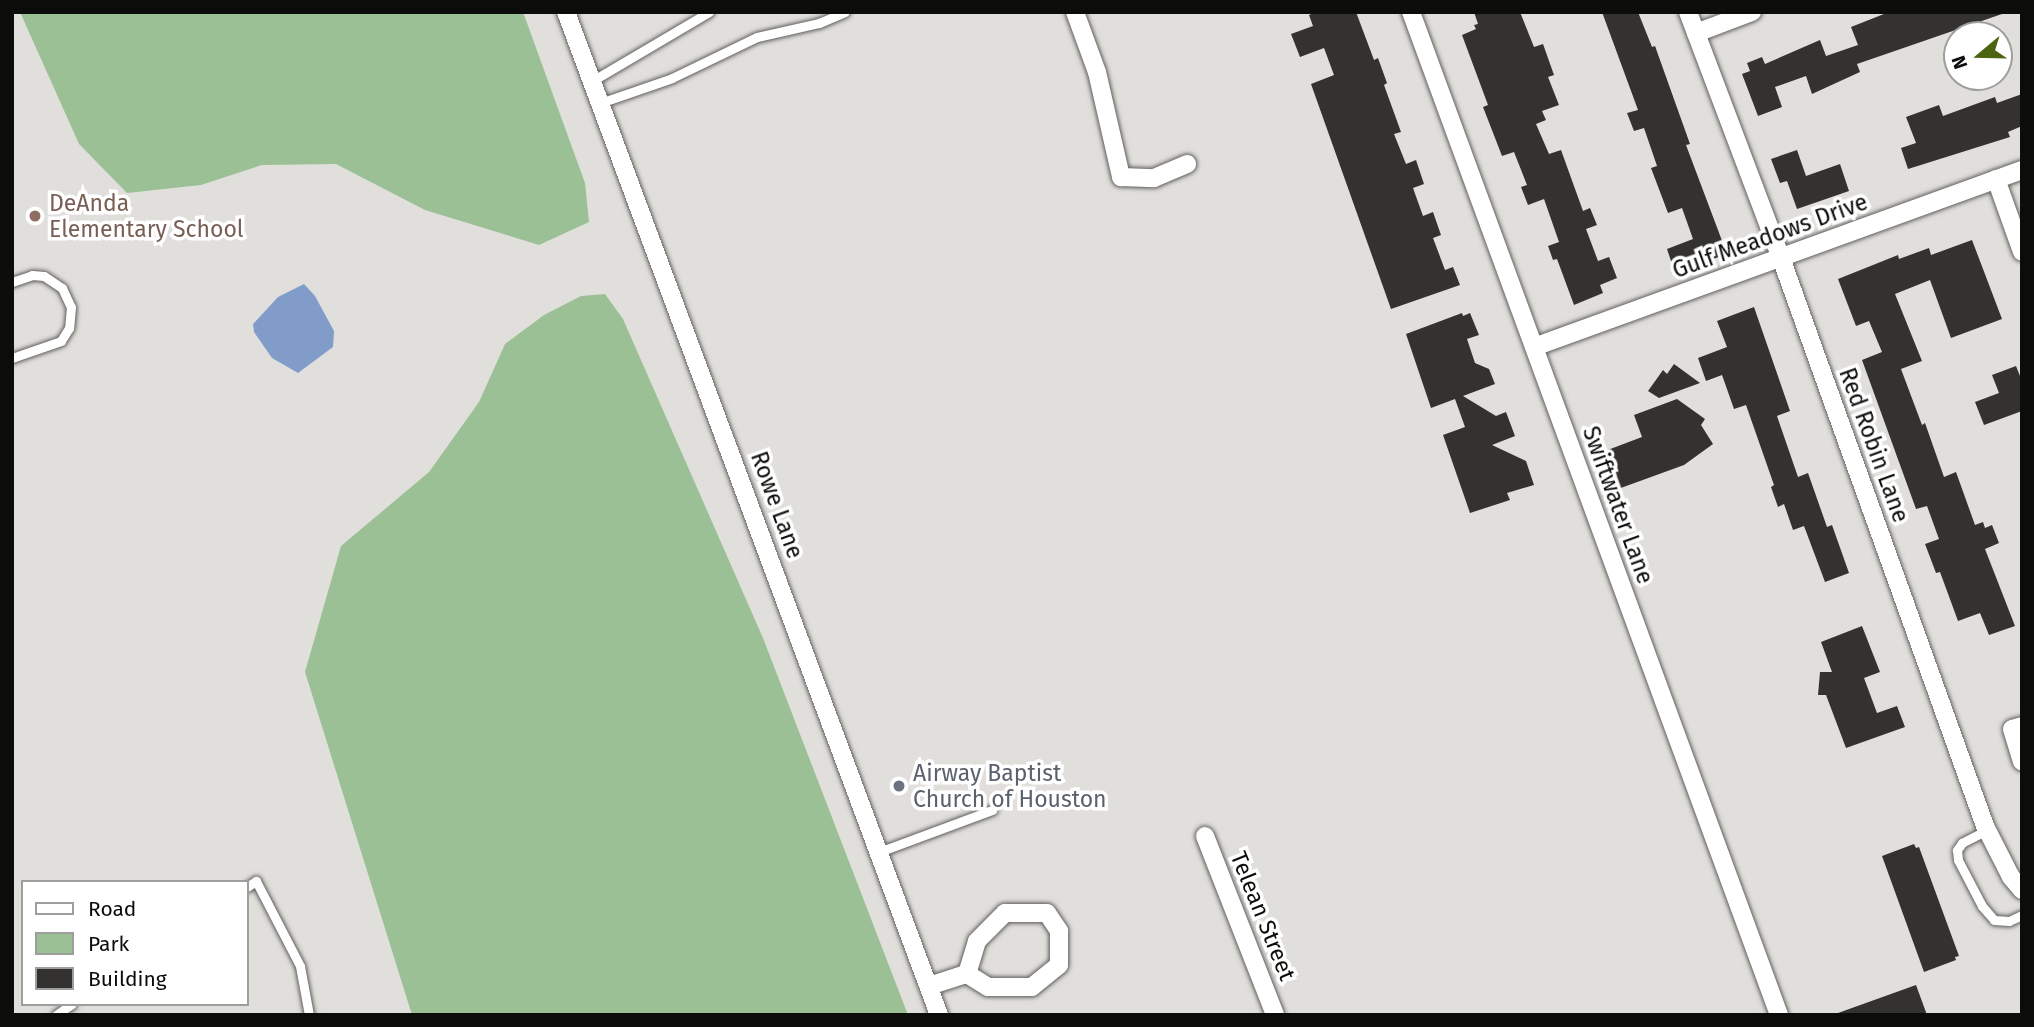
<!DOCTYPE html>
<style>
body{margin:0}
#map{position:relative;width:2034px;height:1027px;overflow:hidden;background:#e1dfdc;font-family:"Fira Sans",sans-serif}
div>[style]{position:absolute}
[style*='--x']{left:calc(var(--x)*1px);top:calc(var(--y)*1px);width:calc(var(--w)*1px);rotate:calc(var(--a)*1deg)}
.green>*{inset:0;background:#9cc095}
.water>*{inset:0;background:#829cca}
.building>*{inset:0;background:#333230}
.roads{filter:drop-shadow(0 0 2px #61605d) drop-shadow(0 0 2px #61605d)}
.service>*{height:9px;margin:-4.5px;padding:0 4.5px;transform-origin:4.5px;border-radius:4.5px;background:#fff}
.minor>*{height:18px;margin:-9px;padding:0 9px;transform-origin:9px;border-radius:9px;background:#fff}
.dots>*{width:19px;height:19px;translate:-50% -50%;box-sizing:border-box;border:4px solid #fff;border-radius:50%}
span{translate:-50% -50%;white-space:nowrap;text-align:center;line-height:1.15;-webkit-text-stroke:7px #fff;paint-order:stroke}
.education-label{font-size:23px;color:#785e54}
.left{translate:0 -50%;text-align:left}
.street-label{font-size:23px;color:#0c0c0b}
.worship-label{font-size:23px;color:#5b616d}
.frame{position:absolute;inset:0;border:14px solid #0c0c0b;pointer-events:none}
.legend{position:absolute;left:21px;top:880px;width:228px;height:126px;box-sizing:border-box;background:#fff;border:2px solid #9e9e9d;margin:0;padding:9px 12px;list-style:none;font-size:21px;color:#0c0c0b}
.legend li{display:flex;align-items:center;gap:14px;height:35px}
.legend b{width:35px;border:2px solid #9e9e9d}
.north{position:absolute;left:1943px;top:21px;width:70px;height:70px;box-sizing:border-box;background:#fff;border:2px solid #9e9e9d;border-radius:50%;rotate:251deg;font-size:19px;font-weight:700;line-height:28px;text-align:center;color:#0c0c0b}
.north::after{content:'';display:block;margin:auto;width:24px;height:32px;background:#4c6311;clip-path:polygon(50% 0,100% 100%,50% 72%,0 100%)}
</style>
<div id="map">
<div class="green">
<i style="clip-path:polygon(20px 12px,523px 12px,585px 183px,589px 222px,539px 245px,425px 210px,336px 164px,262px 165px,201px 185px,127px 193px,79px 144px)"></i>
<i style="clip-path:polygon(605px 294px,623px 319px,763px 638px,908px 1015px,412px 1015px,305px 672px,341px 546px,429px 472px,479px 402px,505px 344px,544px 315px,581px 296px)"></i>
</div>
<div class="water">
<i style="clip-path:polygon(304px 284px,315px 296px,334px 331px,333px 347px,298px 373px,272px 358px,254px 332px,253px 324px,278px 297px)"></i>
</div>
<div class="building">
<i style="clip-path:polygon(1316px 12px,1356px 12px,1374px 60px,1378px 58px,1387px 83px,1384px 85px,1401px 132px,1394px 134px,1406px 164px,1416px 160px,1424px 184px,1413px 188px,1423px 216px,1433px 212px,1441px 235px,1433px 238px,1445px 270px,1453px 267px,1460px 285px,1391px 309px,1311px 84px,1334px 75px,1324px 48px,1300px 57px,1291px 34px,1313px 26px,1309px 15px)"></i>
<i style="clip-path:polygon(1474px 12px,1520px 12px,1534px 47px,1543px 44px,1554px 75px,1548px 77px,1559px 105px,1542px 111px,1546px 120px,1536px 124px,1549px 154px,1561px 150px,1583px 211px,1590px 208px,1597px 225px,1586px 229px,1598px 261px,1609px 257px,1617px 278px,1600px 285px,1603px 293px,1574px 305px,1557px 259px,1553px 260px,1548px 246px,1559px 242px,1544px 199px,1528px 205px,1521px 187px,1527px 185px,1514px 152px,1502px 156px,1483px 107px,1488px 105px,1462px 35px,1476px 29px,1474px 25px,1478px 24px)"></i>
<i style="clip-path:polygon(1602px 12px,1638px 12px,1652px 47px,1655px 46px,1690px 144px,1686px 145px,1727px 254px,1675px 273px,1667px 249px,1693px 239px,1682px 208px,1668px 213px,1651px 168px,1657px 166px,1644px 128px,1634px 131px,1627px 113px,1638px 110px)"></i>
<i style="clip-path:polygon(1889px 12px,2002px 14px,1857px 64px,1860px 72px,1812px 94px,1806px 76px,1775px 87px,1782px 107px,1758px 116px,1742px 74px,1750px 71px,1747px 63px,1762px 57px,1765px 64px,1820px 40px,1826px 56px,1858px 45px,1851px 27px)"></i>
<i style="clip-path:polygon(2022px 94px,2022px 126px,2008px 132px,2010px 137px,1908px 169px,1901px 148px,1916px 143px,1906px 117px,1939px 105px,1943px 116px,1995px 97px,1997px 103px)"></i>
<i style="clip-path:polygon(1797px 150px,1806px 176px,1840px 164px,1849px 191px,1797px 209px,1787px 181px,1780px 183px,1771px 159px)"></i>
<i style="clip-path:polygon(1972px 240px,2002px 319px,1951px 338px,1930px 280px,1895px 294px,1922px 361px,1901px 369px,1922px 425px,1925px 423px,1944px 477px,1956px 472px,1975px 525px,1983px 522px,1985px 528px,1992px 525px,1999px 543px,1985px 549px,2015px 626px,1989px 635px,1980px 613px,1958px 621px,1940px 572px,1936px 573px,1925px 544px,1939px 539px,1927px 506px,1916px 509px,1862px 360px,1882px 352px,1869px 321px,1856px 326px,1838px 279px,1898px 255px,1899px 259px,1929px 248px,1931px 255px)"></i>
<i style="clip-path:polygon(1754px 307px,1790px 411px,1777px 416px,1798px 477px,1808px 473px,1827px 527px,1832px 525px,1849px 573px,1825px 582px,1804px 526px,1793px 530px,1784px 504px,1778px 507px,1771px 487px,1774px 485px,1746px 405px,1734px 409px,1722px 375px,1706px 381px,1698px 358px,1727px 347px,1717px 321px)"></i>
<i style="clip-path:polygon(1462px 313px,1463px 316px,1470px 313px,1479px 335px,1467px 339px,1475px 363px,1489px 369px,1495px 384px,1463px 396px,1496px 416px,1506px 412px,1515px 436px,1492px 445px,1526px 461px,1534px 485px,1507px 493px,1510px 500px,1470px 513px,1443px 435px,1465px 427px,1455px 399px,1431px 408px,1406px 334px)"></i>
<i style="clip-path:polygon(1674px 364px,1700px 383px,1659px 398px,1648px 391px,1663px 370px,1667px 374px)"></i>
<i style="clip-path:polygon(2016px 366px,2022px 381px,2022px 411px,1984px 425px,1975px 402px,1999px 393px,1992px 375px)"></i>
<i style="clip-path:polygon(1677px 399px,1705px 419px,1701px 425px,1713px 444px,1684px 465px,1618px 489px,1605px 451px,1642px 437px,1634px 415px)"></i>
<i style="clip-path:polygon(1862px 626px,1880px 672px,1864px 678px,1877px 713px,1897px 706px,1905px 727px,1846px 748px,1826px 695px,1818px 695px,1820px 672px,1832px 672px,1821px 642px)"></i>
<i style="clip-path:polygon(1914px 844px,1916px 848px,1919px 847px,1959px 956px,1955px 957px,1956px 960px,1924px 972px,1882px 856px)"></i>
<i style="clip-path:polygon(1916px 985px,1927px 1015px,1838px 1015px,1838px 1013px)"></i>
</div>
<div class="roads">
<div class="service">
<i style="--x:592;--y:81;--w:136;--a:-30.5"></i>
<i style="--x:600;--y:103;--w:76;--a:-19.1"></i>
<i style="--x:672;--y:78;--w:94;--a:-25.8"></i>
<i style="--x:757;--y:37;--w:64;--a:-12.7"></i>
<i style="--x:819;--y:23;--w:28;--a:-23"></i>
<i style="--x:12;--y:282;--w:21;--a:-19"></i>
<i style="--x:32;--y:275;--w:12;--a:5"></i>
<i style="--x:44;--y:276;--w:22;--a:34"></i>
<i style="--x:62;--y:288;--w:21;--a:65"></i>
<i style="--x:71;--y:307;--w:21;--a:95"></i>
<i style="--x:69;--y:328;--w:15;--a:122"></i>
<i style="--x:61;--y:341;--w:52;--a:160.9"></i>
<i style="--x:1987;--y:830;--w:28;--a:153"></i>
<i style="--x:1962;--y:843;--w:9;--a:126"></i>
<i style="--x:1957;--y:850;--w:10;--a:84"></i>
<i style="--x:1958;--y:860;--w:52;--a:62.4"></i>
<i style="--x:1982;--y:906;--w:18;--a:49"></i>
<i style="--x:1994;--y:920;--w:15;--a:4"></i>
<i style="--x:2009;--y:921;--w:14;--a:-25"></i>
<i style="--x:879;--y:852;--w:121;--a:-20.4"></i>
<i style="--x:247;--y:887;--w:11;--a:-34"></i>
<i style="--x:256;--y:881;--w:96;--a:62.6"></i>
<i style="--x:300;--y:966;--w:50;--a:79.6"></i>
<i style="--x:56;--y:1015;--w:19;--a:-35"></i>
</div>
<div class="minor">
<i style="--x:566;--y:12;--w:1070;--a:69.6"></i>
<i style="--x:1075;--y:12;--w:64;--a:69.9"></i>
<i style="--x:1097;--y:72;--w:108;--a:77.1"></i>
<i style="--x:1121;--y:177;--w:33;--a:2"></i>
<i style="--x:1154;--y:178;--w:36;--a:-23"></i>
<i style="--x:1411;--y:12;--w:1068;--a:69.85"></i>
<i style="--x:1688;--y:12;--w:263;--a:69.3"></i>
<i style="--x:1781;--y:258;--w:604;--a:70.24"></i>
<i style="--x:1985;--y:826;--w:57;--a:63"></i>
<i style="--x:2011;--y:877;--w:17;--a:50"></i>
<i style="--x:1696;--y:33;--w:60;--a:-20.6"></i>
<i style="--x:1996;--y:179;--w:77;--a:70.4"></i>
<i style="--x:1534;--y:347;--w:519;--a:-19.94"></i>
<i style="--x:2022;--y:726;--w:10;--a:163"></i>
<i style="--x:2012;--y:729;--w:34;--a:73"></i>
<i style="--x:1205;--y:836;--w:192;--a:68.6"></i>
<i style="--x:1005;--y:913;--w:42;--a:0"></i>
<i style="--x:1047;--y:913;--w:22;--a:56"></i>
<i style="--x:1059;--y:931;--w:34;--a:90"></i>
<i style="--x:1059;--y:965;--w:35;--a:141"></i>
<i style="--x:1032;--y:987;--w:44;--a:180"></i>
<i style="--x:988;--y:987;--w:25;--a:-148"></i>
<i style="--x:967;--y:974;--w:34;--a:-73"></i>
<i style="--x:977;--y:941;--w:40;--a:-45"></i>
<i style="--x:929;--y:986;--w:40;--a:-18"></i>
</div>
</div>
<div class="dots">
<i style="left:35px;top:216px;background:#8d6e63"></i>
<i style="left:899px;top:786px;background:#6b7280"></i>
</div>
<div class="education-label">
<span class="left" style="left:49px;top:216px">DeAnda<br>Elementary School</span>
</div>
<div class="street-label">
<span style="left:1770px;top:236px;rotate:-20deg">Gulf Meadows Drive</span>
<span style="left:1874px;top:445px;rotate:70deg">Red Robin Lane</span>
<span style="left:777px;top:505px;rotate:70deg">Rowe Lane</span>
<span style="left:1618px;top:505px;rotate:70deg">Swiftwater Lane</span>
<span style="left:1263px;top:916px;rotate:68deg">Telean Street</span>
</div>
<div class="worship-label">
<span class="left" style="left:913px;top:786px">Airway Baptist<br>Church of Houston</span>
</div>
<div class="frame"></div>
<ul class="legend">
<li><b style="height:9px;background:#fff"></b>Road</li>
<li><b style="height:19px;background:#9cc095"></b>Park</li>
<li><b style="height:19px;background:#333230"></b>Building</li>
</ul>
<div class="north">N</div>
</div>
